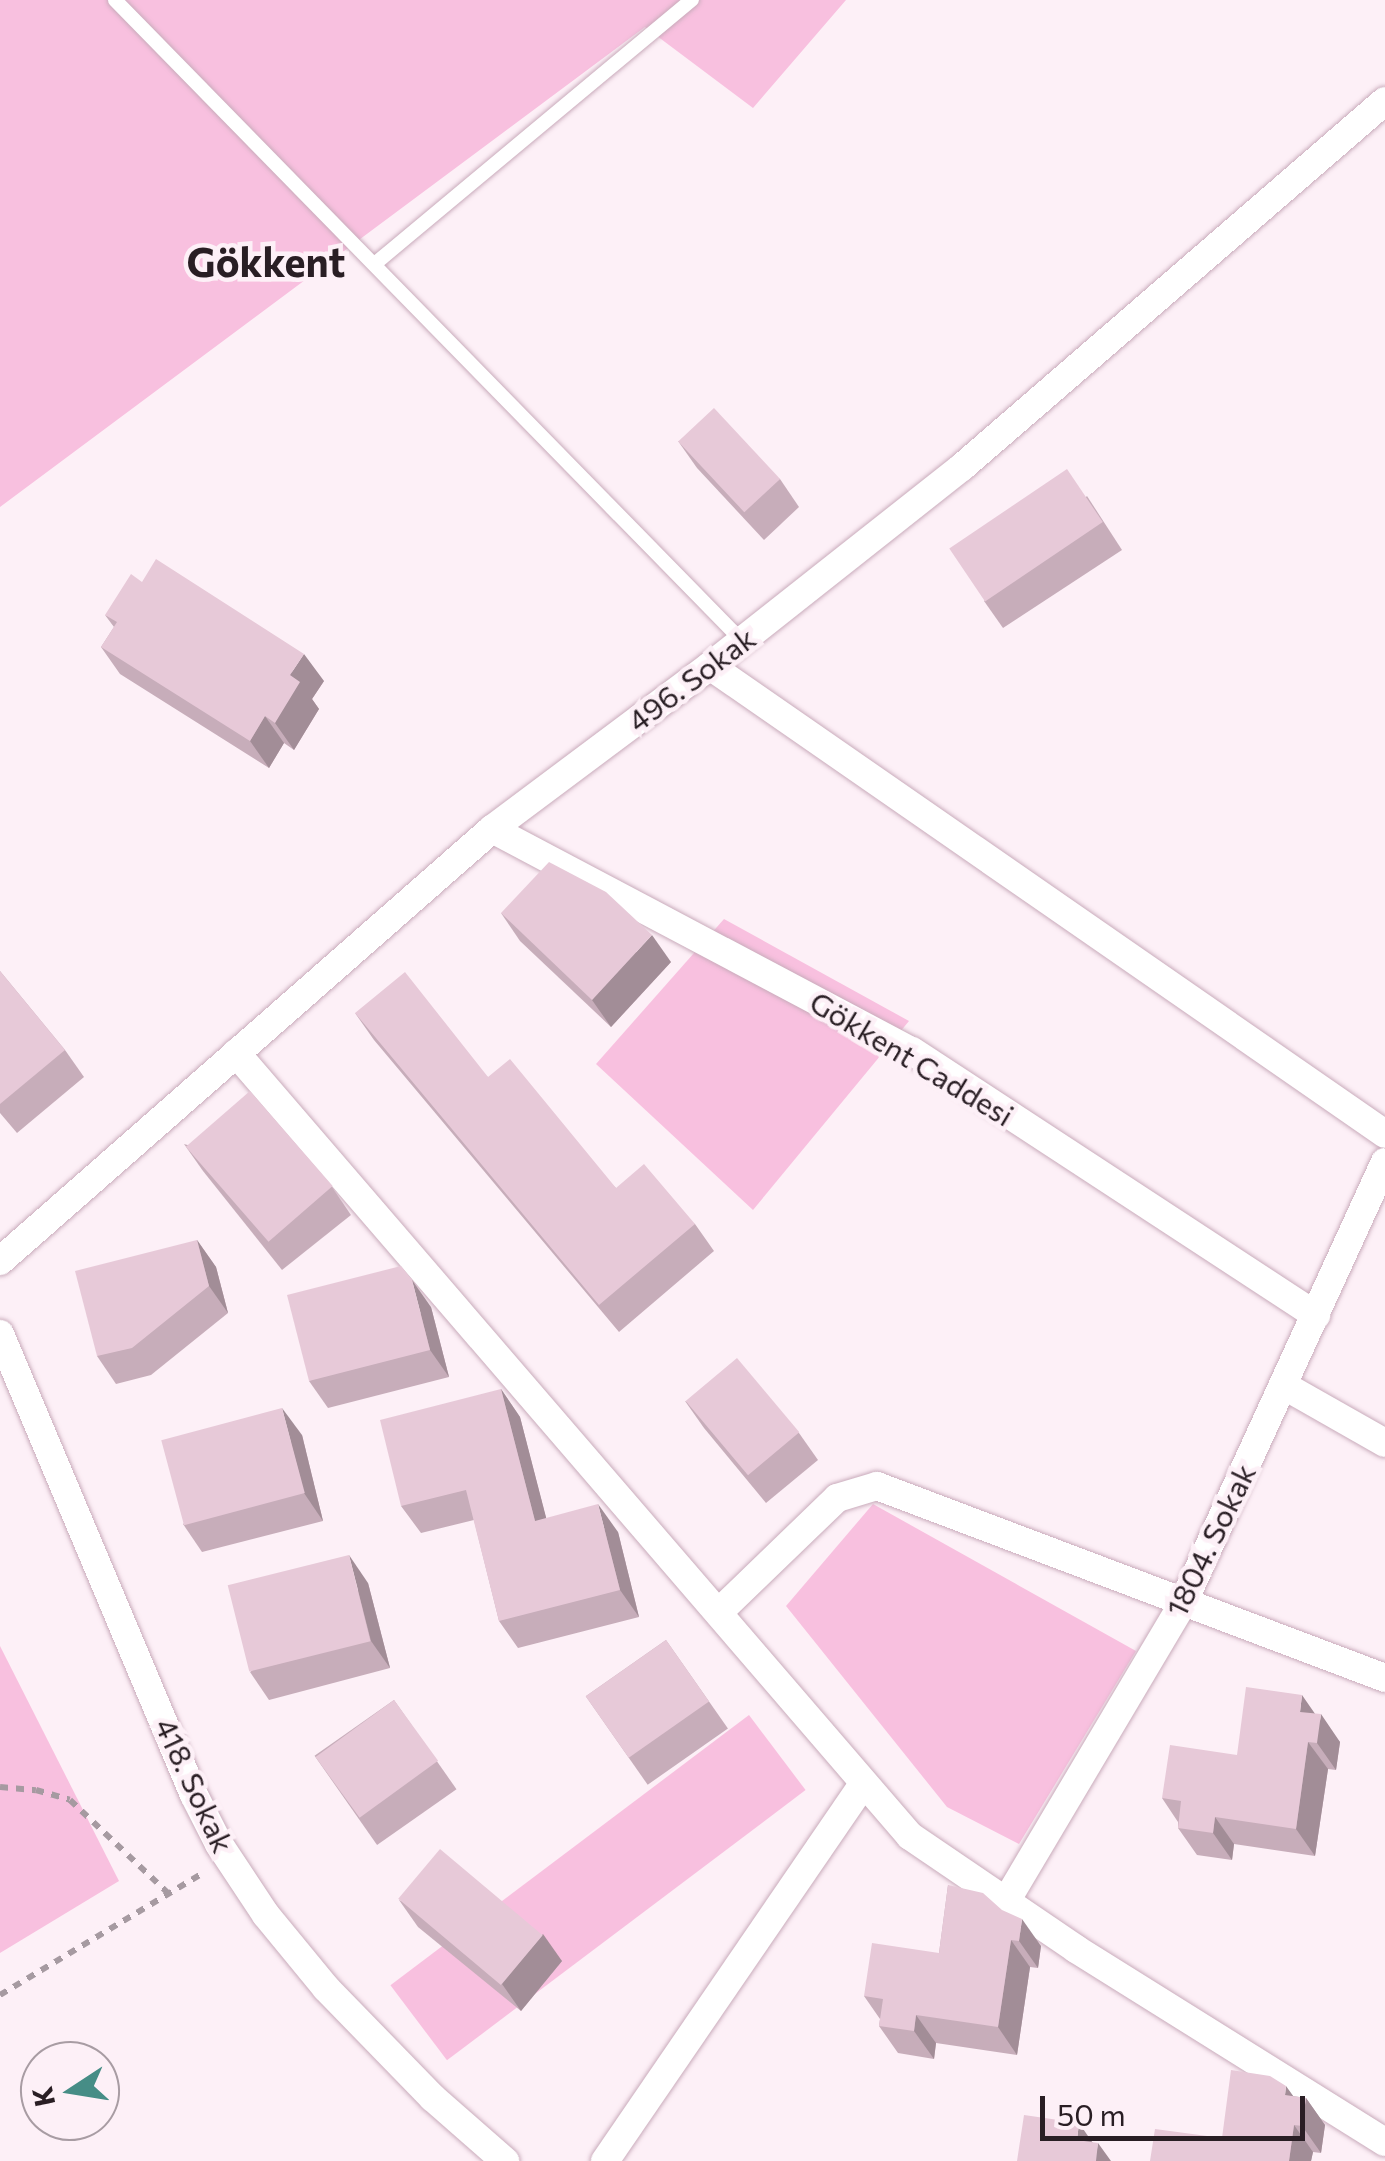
<!DOCTYPE html>
<meta charset="utf-8">
<style>
body{margin:0}
#map{position:relative;width:1385px;height:2161px;overflow:hidden;background:#fdf0f7;font-family:Commissioner,sans-serif}
div>[style]{position:absolute}
[style*='--x']{left:calc(var(--x)*1px);top:calc(var(--y)*1px);width:calc(var(--w)*1px);rotate:calc(var(--a)*1deg)}
.green>*{inset:0;background:#f8c0df;transform-origin:0 0}
.path>*{height:6px;margin-top:-3px;transform-origin:0;background:repeating-linear-gradient(90deg,#a69aa1 0 8px,transparent 0 16px)}
.roads{filter:drop-shadow(0 0 2px #c9abbb) drop-shadow(0 0 2px #c9abbb)}
.lane>*{height:14px;margin:-7px;padding:0 7px;transform-origin:7px;border-radius:7px;background:#fff}
.street>*{height:28px;margin:-14px;padding:0 14px;transform-origin:14px;border-radius:14px;background:#fff}
.wall>*{inset:0;background:#c7adba;transform-origin:0 0}
.shaded-wall>*{inset:0;background:#a28d97}
.building>*{inset:0;background:#e7c9d8;transform-origin:0 0}
span{translate:-50% -50%;white-space:nowrap;text-align:center;line-height:1.15;-webkit-text-stroke:9px #fdf0f7;paint-order:stroke}
.street-label{font-size:30px;color:#291e24}
.district-label{font-size:40px;color:#291e24;font-weight:700}
.north{position:absolute;left:20px;top:2041px;width:100px;height:100px;box-sizing:border-box;background:#fdf0f7;border:2px solid #a89ca3;border-radius:50%;rotate:258deg;font-size:28px;font-weight:700;line-height:40px;text-align:center;color:#291e24}
.north::after{content:'';display:block;margin:auto;width:35px;height:45px;background:#468d86;clip-path:polygon(50% 0,100% 100%,50% 72%,0 100%)}
.scale{position:absolute;left:1040px;top:2096px;width:265px;height:45px;box-sizing:border-box;border:5px solid #291e24;border-top:0;padding-left:12px;font-size:30px;line-height:35px;white-space:nowrap;color:#291e24;-webkit-text-stroke:8px #fdf0f7;paint-order:stroke}
</style>
<div id="map">
<div class="green">
<i style="clip-path:polygon(0 0,846px 0,753px 108px,645px 27px,0 507px)"></i>
<i style="clip-path:polygon(724px 919px,909px 1021px,753px 1210px,596px 1064px)"></i>
<i style="clip-path:polygon(873px 1504px,1136px 1651px,1019px 1844px,947px 1807px,786px 1606px)"></i>
<i style="clip-path:polygon(0 1646px,119px 1881px,0 1953px)"></i>
<i style="left:749px;top:1715px;width:94px;height:449px;rotate:53deg"></i>
</div>
<div class="path">
<i style="--x:0;--y:1787;--w:36;--a:5"></i>
<i style="--x:36;--y:1790;--w:35;--a:16"></i>
<i style="--x:70;--y:1800;--w:137;--a:43.5"></i>
<i style="--x:0;--y:1995;--w:239;--a:-31"></i>
</div>
<div class="roads">
<div class="lane">
<i style="--x:115;--y:0;--w:897;--a:45.63"></i>
<i style="--x:377;--y:262;--w:410;--a:-39.8"></i>
</div>
<div class="street">
<i style="--x:710;--y:666;--w:821;--a:34.73"></i>
<i style="--x:492;--y:829;--w:475;--a:27.9"></i>
<i style="--x:912;--y:1051;--w:483;--a:33.2"></i>
<i style="--x:236;--y:1053;--w:1033;--a:49.28"></i>
<i style="--x:910;--y:1836;--w:201;--a:34.2"></i>
<i style="--x:1076;--y:1949;--w:364;--a:32"></i>
<i style="--x:0;--y:1261;--w:655;--a:-41.28"></i>
<i style="--x:492;--y:829;--w:272;--a:-36.8"></i>
<i style="--x:710;--y:666;--w:321;--a:-38.3"></i>
<i style="--x:962;--y:467;--w:559;--a:-40.87"></i>
<i style="--x:0;--y:1334;--w:500;--a:67.18"></i>
<i style="--x:194;--y:1795;--w:55;--a:63"></i>
<i style="--x:219;--y:1844;--w:85;--a:56.5"></i>
<i style="--x:266;--y:1915;--w:94;--a:50.6"></i>
<i style="--x:326;--y:1988;--w:153;--a:45.8"></i>
<i style="--x:433;--y:2098;--w:96;--a:41.2"></i>
<i style="--x:1283;--y:1385;--w:117;--a:29.6"></i>
<i style="--x:719;--y:1612;--w:164;--a:-44"></i>
<i style="--x:837;--y:1498;--w:42;--a:-16.7"></i>
<i style="--x:877;--y:1486;--w:543;--a:20.7"></i>
<i style="--x:1005;--y:1903;--w:349;--a:-59.3"></i>
<i style="--x:1183;--y:1603;--w:485;--a:-65.4"></i>
<i style="--x:605;--y:2161;--w:455;--a:-55.6"></i>
</div>
</div>
<div class="wall">
<i style="clip-path:polygon(678px 441px,780px 479px,799px 507px,764px 540px,697px 468px)"></i>
<i style="clip-path:polygon(1087px 496px,1122px 550px,1003px 628px,984px 601px)"></i>
<i style="clip-path:polygon(105px 615px,324px 681px,312px 699px,319px 709px,294px 750px,284px 743px,269px 768px,120px 674px,101px 647px,114px 627px)"></i>
<i style="clip-path:polygon(501px 913px,671px 962px,611px 1027px,520px 941px)"></i>
<i style="clip-path:polygon(0 971px,65px 1050px,84px 1077px,17px 1133px,0 1113px)"></i>
<i style="clip-path:polygon(355px 1013px,488px 1077px,616px 1188px,695px 1224px,714px 1251px,619px 1332px,374px 1040px)"></i>
<i style="clip-path:polygon(184px 1144px,332px 1187px,351px 1215px,282px 1270px,203px 1171px)"></i>
<i style="clip-path:polygon(197px 1240px,216px 1267px,228px 1313px,151px 1375px,116px 1384px,97px 1356px)"></i>
<i style="clip-path:polygon(431px 1307px,449px 1377px,328px 1408px,309px 1381px)"></i>
<i style="clip-path:polygon(501px 1389px,520px 1417px,546px 1518px,618px 1532px,639px 1617px,518px 1648px,499px 1621px,474px 1520px,421px 1533px,401px 1506px)"></i>
<i style="clip-path:polygon(685px 1401px,799px 1433px,818px 1460px,766px 1503px,704px 1428px)"></i>
<i style="clip-path:polygon(302px 1435px,323px 1521px,202px 1552px,183px 1524px)"></i>
<i style="clip-path:polygon(368px 1583px,390px 1668px,269px 1700px,250px 1672px)"></i>
<i style="left:666px;top:1640px;width:108px;height:98px;rotate:55deg"></i>
<i style="left:394px;top:1700px;width:109px;height:97px;rotate:55deg"></i>
<i style="clip-path:polygon(1315px 1714px,1340px 1742px,1336px 1770px,1328px 1769px,1315px 1856px,1234px 1844px,1232px 1860px,1197px 1855px,1178px 1828px,1178px 1822px,1162px 1798px,1237px 1755px)"></i>
<i style="clip-path:polygon(948px 1885px,1041px 1946px,1038px 1968px,1030px 1967px,1017px 2055px,936px 2043px,934px 2059px,898px 2053px,879px 2026px,880px 2019px,864px 1996px,939px 1953px)"></i>
<i style="clip-path:polygon(399px 1900px,562px 1961px,521px 2011px,418px 1927px)"></i>
<i style="clip-path:polygon(1293px 2096px,1306px 2098px,1325px 2125px,1321px 2153px,1313px 2152px,1311px 2161px,1150px 2161px,1222px 2138px)"></i>
</div>
<div class="shaded-wall">
<i style="clip-path:polygon(304px 654px,324px 681px,312px 699px,319px 709px,294px 750px,275px 723px,290px 675px)"></i>
<i style="clip-path:polygon(265px 716px,284px 743px,269px 768px,250px 741px)"></i>
<i style="clip-path:polygon(652px 935px,671px 962px,611px 1027px,592px 1000px)"></i>
<i style="clip-path:polygon(197px 1240px,216px 1267px,228px 1313px,209px 1286px)"></i>
<i style="clip-path:polygon(412px 1280px,431px 1307px,449px 1377px,430px 1350px)"></i>
<i style="clip-path:polygon(501px 1389px,520px 1417px,554px 1548px,535px 1521px)"></i>
<i style="clip-path:polygon(282px 1408px,302px 1435px,323px 1521px,304px 1493px)"></i>
<i style="clip-path:polygon(598px 1504px,618px 1532px,639px 1617px,620px 1590px)"></i>
<i style="clip-path:polygon(349px 1555px,368px 1583px,390px 1668px,371px 1641px)"></i>
<i style="clip-path:polygon(1302px 1695px,1320px 1721px,1321px 1714px,1340px 1742px,1336px 1770px,1317px 1743px,1300px 1712px)"></i>
<i style="clip-path:polygon(1308px 1742px,1328px 1769px,1315px 1856px,1296px 1829px)"></i>
<i style="clip-path:polygon(1215px 1817px,1234px 1844px,1232px 1860px,1213px 1833px)"></i>
<i style="clip-path:polygon(1022px 1919px,1041px 1946px,1038px 1968px,1019px 1941px)"></i>
<i style="clip-path:polygon(543px 1934px,562px 1961px,521px 2011px,502px 1984px)"></i>
<i style="clip-path:polygon(1011px 1940px,1030px 1967px,1017px 2055px,998px 2027px)"></i>
<i style="clip-path:polygon(916px 2015px,936px 2043px,934px 2059px,914px 2031px)"></i>
<i style="clip-path:polygon(1286px 2086px,1304px 2111px,1306px 2098px,1325px 2125px,1321px 2153px,1302px 2126px,1285px 2095px)"></i>
<i style="clip-path:polygon(1079px 2123px,1097px 2149px,1098px 2143px,1111px 2161px,1092px 2161px,1077px 2140px)"></i>
<i style="clip-path:polygon(1294px 2125px,1313px 2152px,1311px 2161px,1289px 2161px)"></i>
</div>
<div class="building">
<i style="left:714px;top:408px;width:97px;height:49px;rotate:47deg"></i>
<i style="left:1067px;top:469px;width:64px;height:142px;rotate:56deg"></i>
<i style="clip-path:polygon(156px 559px,304px 654px,290px 675px,300px 682px,275px 723px,265px 716px,250px 741px,101px 647px,117px 622px,105px 615px,131px 574px,142px 582px)"></i>
<i style="clip-path:polygon(549px 862px,606px 892px,652px 935px,592px 1000px,501px 913px)"></i>
<i style="clip-path:polygon(0 971px,65px 1050px,0 1104px)"></i>
<i style="clip-path:polygon(405px 972px,488px 1077px,510px 1059px,616px 1188px,644px 1164px,695px 1224px,599px 1305px,355px 1013px)"></i>
<i style="left:250px;top:1091px;width:126px;height:85px;rotate:49deg"></i>
<i style="clip-path:polygon(197px 1240px,209px 1286px,132px 1348px,97px 1356px,75px 1271px)"></i>
<i style="clip-path:polygon(401px 1266px,412px 1280px,430px 1350px,309px 1381px,287px 1295px)"></i>
<i style="left:737px;top:1358px;width:97px;height:67px;rotate:50deg"></i>
<i style="clip-path:polygon(501px 1389px,535px 1521px,598px 1504px,620px 1590px,499px 1621px,466px 1490px,401px 1506px,380px 1420px)"></i>
<i style="left:282px;top:1408px;width:88px;height:125px;rotate:75deg"></i>
<i style="left:349px;top:1555px;width:89px;height:125px;rotate:76deg"></i>
<i style="left:666px;top:1640px;width:75px;height:98px;rotate:55deg"></i>
<i style="clip-path:polygon(1246px 1687px,1302px 1695px,1300px 1712px,1321px 1714px,1317px 1743px,1308px 1742px,1296px 1829px,1215px 1817px,1213px 1833px,1178px 1828px,1181px 1801px,1162px 1798px,1170px 1745px,1237px 1755px)"></i>
<i style="left:394px;top:1700px;width:75px;height:97px;rotate:54deg"></i>
<i style="left:440px;top:1849px;width:134px;height:65px;rotate:40deg"></i>
<i style="clip-path:polygon(948px 1885px,983px 1893px,1002px 1910px,1022px 1919px,1019px 1941px,1011px 1940px,998px 2027px,916px 2015px,914px 2031px,879px 2026px,883px 1999px,864px 1996px,872px 1943px,939px 1953px)"></i>
<i style="clip-path:polygon(1231px 2070px,1270px 2076px,1286px 2086px,1285px 2095px,1306px 2098px,1302px 2126px,1294px 2125px,1289px 2161px,1150px 2161px,1155px 2129px,1222px 2138px)"></i>
<i style="clip-path:polygon(1024px 2115px,1079px 2123px,1077px 2140px,1098px 2143px,1096px 2161px,1017px 2161px)"></i>
</div>
<div class="street-label">
<span style="left:691px;top:679px;rotate:-37deg">496. Sokak</span>
<span style="left:912px;top:1058px;rotate:31deg">Gökkent Caddesi</span>
<span style="left:1210px;top:1540px;rotate:-64deg">1804. Sokak</span>
<span style="left:195px;top:1785px;rotate:65deg">418. Sokak</span>
</div>
<div class="district-label">
<span style="left:266px;top:261px">Gökkent</span>
</div>
<div class="north">K</div>
<div class="scale">50 m</div>
</div>
